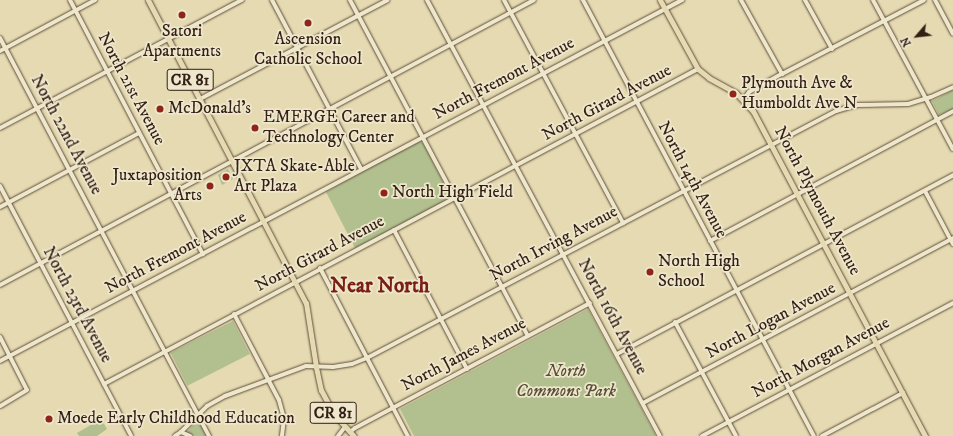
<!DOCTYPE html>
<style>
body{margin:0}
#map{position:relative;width:953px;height:436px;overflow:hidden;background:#e5dab1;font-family:"IM FELL DW Pica",serif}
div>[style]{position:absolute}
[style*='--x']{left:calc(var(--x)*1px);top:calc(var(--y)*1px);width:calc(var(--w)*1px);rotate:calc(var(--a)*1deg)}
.green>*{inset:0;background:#b1c08e;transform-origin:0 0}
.roads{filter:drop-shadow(0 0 1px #604e3c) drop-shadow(0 0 1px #604e3c)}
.minor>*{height:4px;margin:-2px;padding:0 2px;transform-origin:2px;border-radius:2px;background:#eee7cc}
.major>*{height:5px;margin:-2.5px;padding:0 2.5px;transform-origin:2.5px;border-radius:2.5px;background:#e5dab1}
.dots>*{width:11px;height:11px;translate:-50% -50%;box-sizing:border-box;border:2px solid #eee7cc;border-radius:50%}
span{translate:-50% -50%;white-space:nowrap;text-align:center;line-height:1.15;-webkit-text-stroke:3.5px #eee7cc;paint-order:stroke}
.shield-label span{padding:1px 3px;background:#eee7cc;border:1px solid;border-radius:3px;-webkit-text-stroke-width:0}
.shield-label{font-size:16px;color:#331f15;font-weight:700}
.poi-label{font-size:17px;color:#331f15}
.left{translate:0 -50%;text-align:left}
.right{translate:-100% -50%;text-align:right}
.street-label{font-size:17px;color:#331f15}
.park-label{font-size:17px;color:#594f39;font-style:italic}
.district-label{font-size:21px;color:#7a1f14;font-weight:700}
.north{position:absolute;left:897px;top:16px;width:40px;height:40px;-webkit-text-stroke:3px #eee7cc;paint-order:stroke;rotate:242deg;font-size:11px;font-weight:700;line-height:16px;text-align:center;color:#331f15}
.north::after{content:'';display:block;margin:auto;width:14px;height:18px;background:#331f15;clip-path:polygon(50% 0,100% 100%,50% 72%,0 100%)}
</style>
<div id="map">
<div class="green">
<i style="clip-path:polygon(953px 90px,953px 109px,939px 115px,932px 101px)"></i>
<i style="clip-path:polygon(416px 142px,420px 142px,423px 143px,450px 195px,449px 199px,355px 248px,326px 192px)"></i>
<i style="clip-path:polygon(228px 169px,233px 179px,222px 185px,218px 175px)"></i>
<i style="clip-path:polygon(588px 309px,656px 436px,414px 436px,400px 409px)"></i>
<i style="left:233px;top:321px;width:37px;height:70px;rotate:63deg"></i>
<i style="clip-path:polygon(101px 419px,107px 429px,97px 436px,79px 436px,77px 433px)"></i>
<i style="clip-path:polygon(198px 420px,206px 436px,194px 436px,187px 432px)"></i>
</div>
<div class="roads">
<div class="minor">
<i style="--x:70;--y:0;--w:287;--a:62.4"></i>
<i style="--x:272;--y:0;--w:191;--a:62.2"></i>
<i style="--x:350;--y:0;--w:380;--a:62.1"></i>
<i style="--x:427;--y:0;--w:494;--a:61.9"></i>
<i style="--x:504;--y:0;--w:253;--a:61.9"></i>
<i style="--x:583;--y:0;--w:493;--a:62.1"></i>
<i style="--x:741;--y:0;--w:85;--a:61"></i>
<i style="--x:805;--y:0;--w:56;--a:61.1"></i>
<i style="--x:873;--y:0;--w:169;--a:61.8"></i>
<i style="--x:935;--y:0;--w:38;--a:62"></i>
<i style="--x:0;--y:38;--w:450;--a:62.3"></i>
<i style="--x:0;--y:51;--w:108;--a:-28.2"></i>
<i style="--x:200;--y:99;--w:212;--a:-27.8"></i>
<i style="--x:744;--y:99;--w:9;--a:-54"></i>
<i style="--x:749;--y:92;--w:38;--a:-29"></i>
<i style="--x:782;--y:74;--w:160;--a:-27.5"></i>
<i style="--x:0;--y:128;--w:274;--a:-27.9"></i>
<i style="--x:0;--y:186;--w:282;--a:62.3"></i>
<i style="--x:925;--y:191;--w:60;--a:62.2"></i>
<i style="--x:0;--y:207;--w:157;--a:-28"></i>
<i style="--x:394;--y:230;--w:157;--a:62.3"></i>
<i style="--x:710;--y:241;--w:276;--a:-28.1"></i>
<i style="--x:320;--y:268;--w:190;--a:62.4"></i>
<i style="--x:0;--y:285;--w:605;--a:-28.09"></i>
<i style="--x:234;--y:314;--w:97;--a:62.4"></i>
<i style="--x:279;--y:400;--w:20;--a:75"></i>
<i style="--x:284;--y:419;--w:17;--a:97"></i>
<i style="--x:675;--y:322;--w:129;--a:61.8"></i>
<i style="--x:0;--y:337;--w:59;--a:63"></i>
<i style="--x:27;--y:390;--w:31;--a:149"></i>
<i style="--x:617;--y:354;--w:381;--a:-28"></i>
<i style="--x:0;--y:361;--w:772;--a:-27.89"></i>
<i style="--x:104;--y:384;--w:672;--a:-27.94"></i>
<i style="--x:643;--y:403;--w:351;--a:-28"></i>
<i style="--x:181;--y:432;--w:10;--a:24"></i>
<i style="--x:350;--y:432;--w:6;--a:-39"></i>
<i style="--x:355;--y:428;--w:266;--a:-28"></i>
<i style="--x:175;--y:436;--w:7;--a:-34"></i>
<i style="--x:181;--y:432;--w:37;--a:-45"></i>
<i style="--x:207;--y:406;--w:21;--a:-29"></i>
<i style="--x:225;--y:396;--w:86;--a:-20.3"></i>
<i style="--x:306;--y:366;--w:27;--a:2"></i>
<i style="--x:333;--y:367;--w:19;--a:-9"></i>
<i style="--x:352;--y:364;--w:16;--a:-22"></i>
<i style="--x:367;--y:358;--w:530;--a:-27.77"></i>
<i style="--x:836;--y:111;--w:22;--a:-16"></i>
<i style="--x:857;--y:105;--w:51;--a:-1.1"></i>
<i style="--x:908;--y:104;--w:24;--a:-17"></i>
<i style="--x:931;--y:97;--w:24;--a:-24"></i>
<i style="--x:338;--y:436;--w:11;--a:-52"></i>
<i style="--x:702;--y:436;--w:284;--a:-27.9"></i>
<i style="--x:822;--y:436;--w:92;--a:-28"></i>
</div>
<div class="major">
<i style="--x:148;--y:0;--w:342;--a:62.5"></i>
<i style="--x:306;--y:303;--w:65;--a:81.1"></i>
<i style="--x:316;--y:367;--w:24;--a:78"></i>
<i style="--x:321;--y:390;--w:26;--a:62"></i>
<i style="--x:333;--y:413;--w:31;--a:48"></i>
<i style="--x:660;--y:0;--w:79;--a:61.2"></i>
<i style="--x:698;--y:69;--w:14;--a:39"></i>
<i style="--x:709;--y:78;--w:31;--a:29"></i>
<i style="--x:736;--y:93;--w:25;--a:47"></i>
<i style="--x:753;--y:111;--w:368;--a:62.1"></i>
</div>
</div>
<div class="dots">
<i style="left:182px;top:15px;background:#8f2418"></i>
<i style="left:308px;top:23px;background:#8f2418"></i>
<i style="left:733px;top:94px;background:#8f2418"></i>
<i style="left:160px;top:109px;background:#8f2418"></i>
<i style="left:255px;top:128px;background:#8f2418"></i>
<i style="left:226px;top:177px;background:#8f2418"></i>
<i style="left:210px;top:186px;background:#8f2418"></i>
<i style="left:384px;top:193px;background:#8f2418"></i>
<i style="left:650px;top:272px;background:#8f2418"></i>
<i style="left:49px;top:419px;background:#8f2418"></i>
</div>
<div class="shield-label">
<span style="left:190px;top:80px">CR 81</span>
<span style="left:333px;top:413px">CR 81</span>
</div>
<div class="poi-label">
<span style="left:182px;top:42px">Satori<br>Apartments</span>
<span style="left:308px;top:50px">Ascension<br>Catholic School</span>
<span class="left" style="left:741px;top:94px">Plymouth Ave &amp;<br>Humboldt Ave N</span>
<span class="left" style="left:168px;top:109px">McDonald's</span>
<span class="left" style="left:263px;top:128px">EMERGE Career and<br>Technology Center</span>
<span class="left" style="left:234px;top:177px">JXTA Skate-Able<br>Art Plaza</span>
<span class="right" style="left:202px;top:186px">Juxtaposition<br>Arts</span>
<span class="left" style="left:392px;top:193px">North High Field</span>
<span class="left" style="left:658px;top:272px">North High<br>School</span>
<span class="left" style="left:57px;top:419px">Moede Early Childhood Education</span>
</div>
<div class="street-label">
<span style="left:504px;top:79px;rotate:-28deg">North Fremont Avenue</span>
<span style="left:131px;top:89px;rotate:62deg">North 21st Avenue</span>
<span style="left:607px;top:103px;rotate:-28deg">North Girard Avenue</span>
<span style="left:66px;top:135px;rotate:62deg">North 22nd Avenue</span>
<span style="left:692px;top:180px;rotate:62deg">North 14th Avenue</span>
<span style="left:817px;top:201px;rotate:62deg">North Plymouth Avenue</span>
<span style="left:554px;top:244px;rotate:-28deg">North Irving Avenue</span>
<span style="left:176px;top:253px;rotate:-28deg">North Fremont Avenue</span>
<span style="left:320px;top:254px;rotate:-28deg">North Girard Avenue</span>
<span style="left:77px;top:305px;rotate:62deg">North 23rd Avenue</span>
<span style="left:612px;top:317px;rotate:62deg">North 16th Avenue</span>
<span style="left:771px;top:321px;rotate:-28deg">North Logan Avenue</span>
<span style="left:464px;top:355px;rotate:-28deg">North James Avenue</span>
<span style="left:821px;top:358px;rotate:-28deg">North Morgan Avenue</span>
</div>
<div class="park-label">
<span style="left:566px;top:382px">North<br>Commons Park</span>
</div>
<div class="district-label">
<span style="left:380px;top:286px">Near North</span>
</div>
<div class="north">N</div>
</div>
